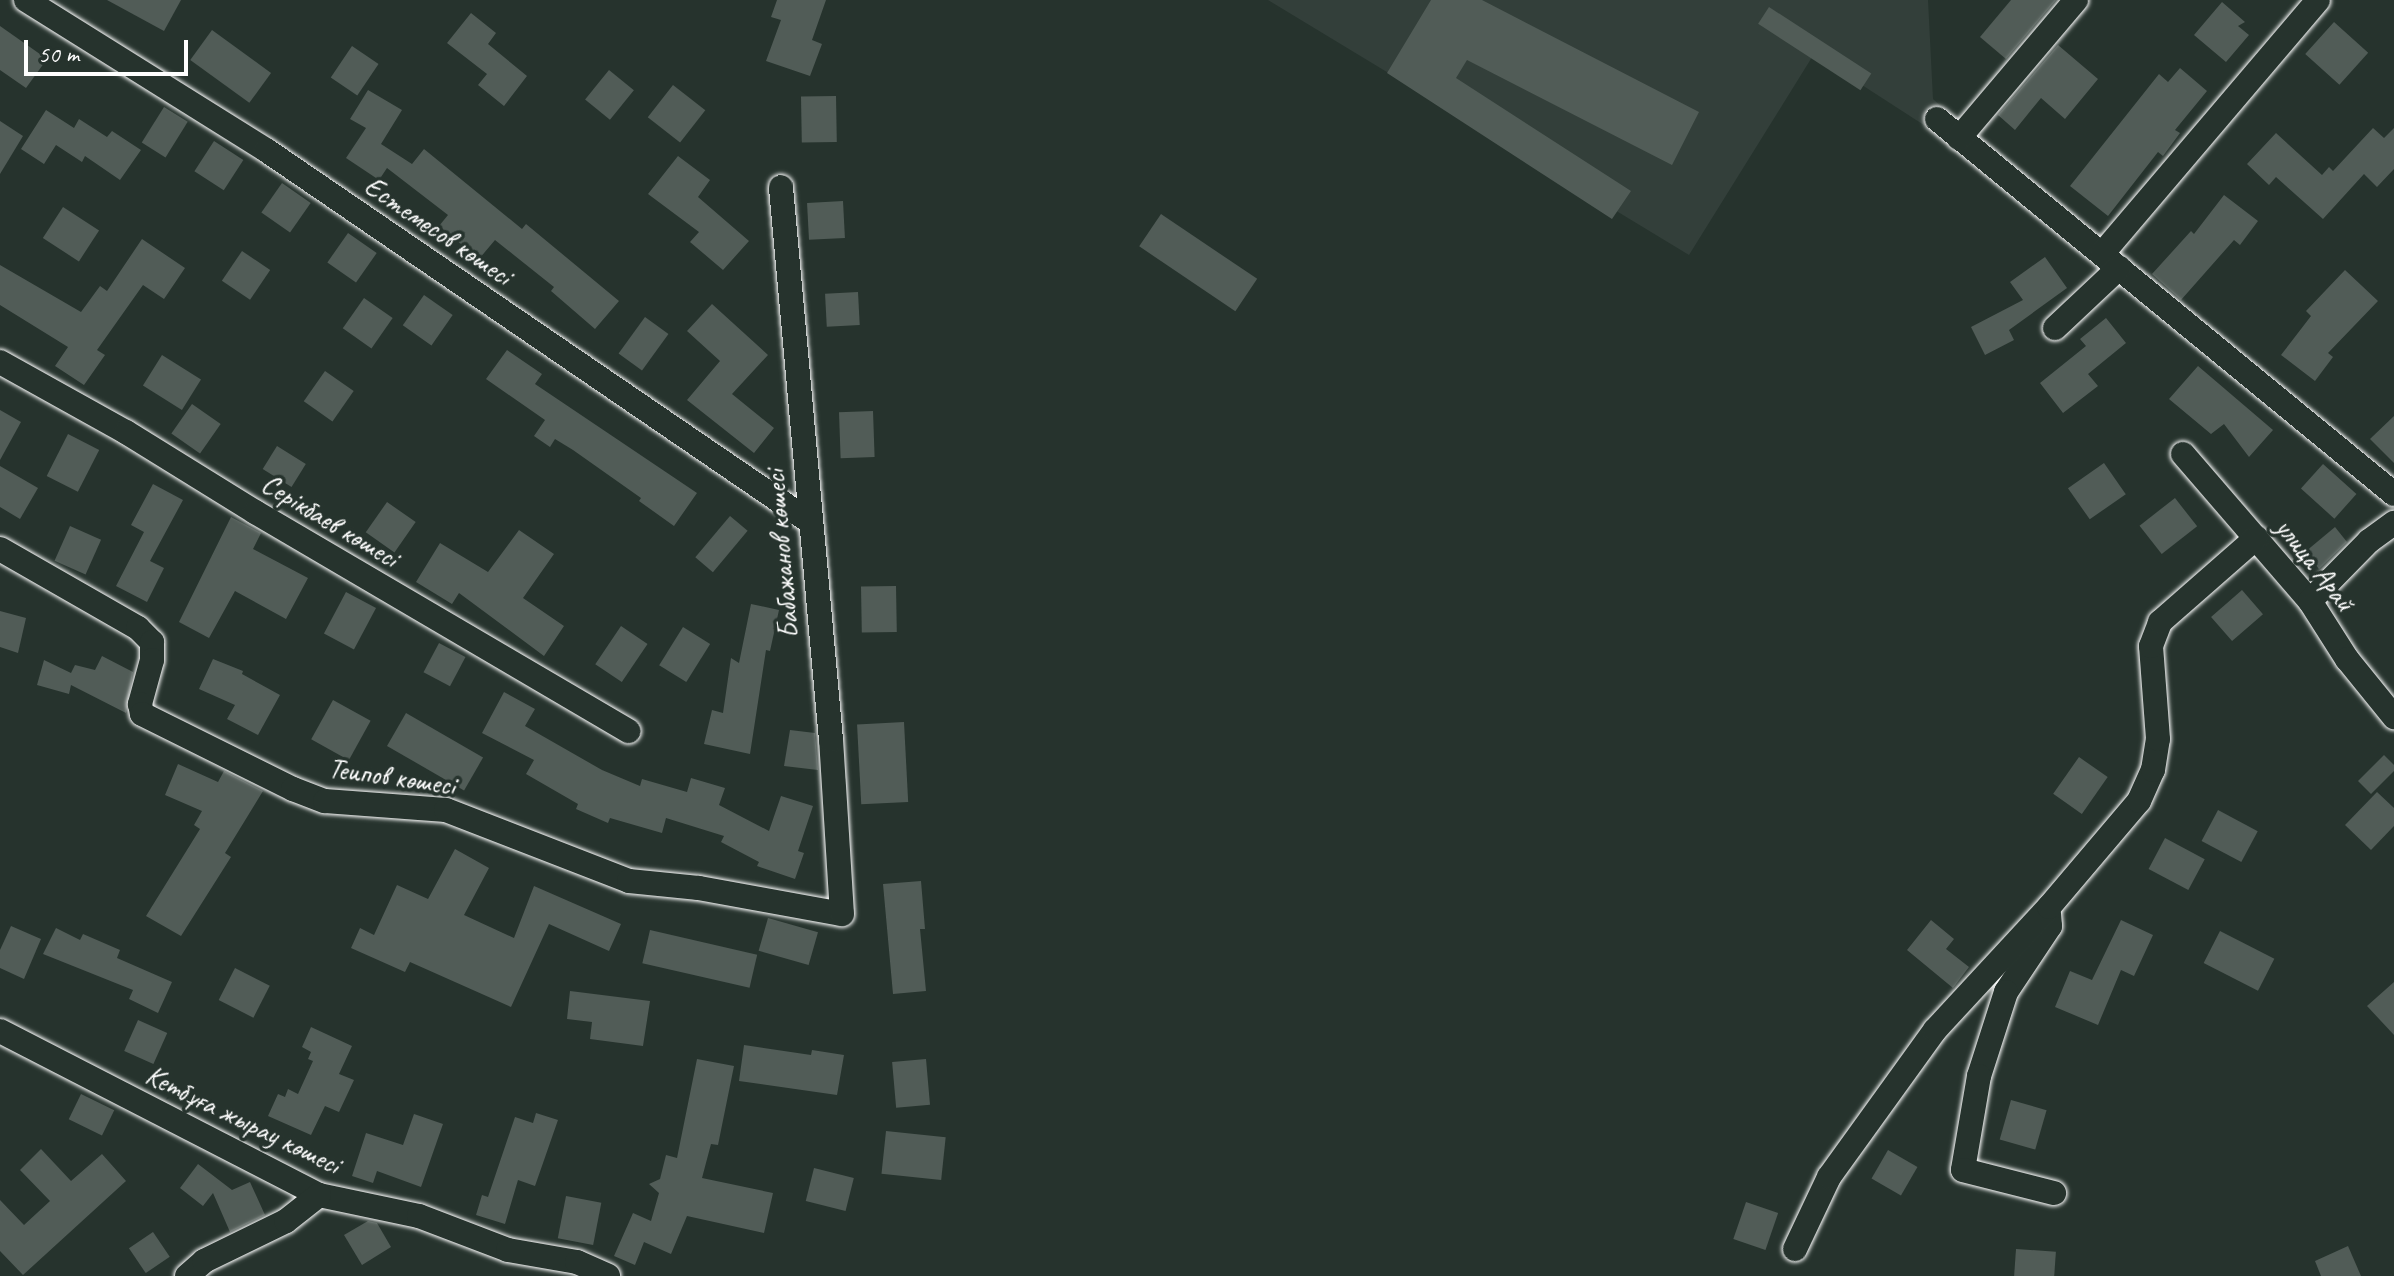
<!DOCTYPE html>
<meta charset="utf-8">
<style>
body{margin:0}
#map{position:relative;width:2394px;height:1276px;overflow:hidden;background:#26332d;font-family:Caveat,sans-serif}
div>[style]{position:absolute}
[style*='--x']{left:calc(var(--x)*1px);top:calc(var(--y)*1px);width:calc(var(--w)*1px);rotate:calc(var(--a)*1deg)}
.built>*{inset:0;background:#333f3a}
.building>*{inset:0;background:#515c57;transform-origin:0 0}
.roads{filter:drop-shadow(0 0 2px #fff) drop-shadow(0 0 2px #fff)}
.street>*{height:24px;margin:-12px;padding:0 12px;transform-origin:12px;border-radius:12px;background:#26332d}
span{translate:-50% -50%;white-space:nowrap;text-align:center;line-height:1.15;-webkit-text-stroke:7px #26332d;paint-order:stroke}
.street-label{font-size:28px;color:#fff}
.scale{position:absolute;left:24px;top:40px;width:164px;height:36px;box-sizing:border-box;border:4px solid #fff;border-top:0;padding-left:10px;font-size:24px;line-height:28px;white-space:nowrap;color:#fff;-webkit-text-stroke:6px #26332d;paint-order:stroke}
</style>
<div id="map">
<div class="built">
<i style="clip-path:polygon(1268px 0,1928px 0,1933px 99px,1943px 108px,1930px 129px,1814px 54px,1689px 255px)"></i>
</div>
<div class="building">
<i style="clip-path:polygon(107px 0,181px 0,164px 31px)"></i>
<i style="clip-path:polygon(777px 0,826px 0,812px 40px,822px 44px,810px 76px,766px 61px,781px 20px,771px 17px)"></i>
<i style="clip-path:polygon(1431px 0,1482px 0,1699px 112px,1672px 165px,1467px 60px,1456px 78px,1631px 191px,1612px 219px,1387px 73px)"></i>
<i style="clip-path:polygon(2011px 0,2056px 0,2006px 59px,1980px 37px)"></i>
<i style="clip-path:polygon(2222px 2px,2245px 22px,2238px 26px,2249px 35px,2226px 62px,2194px 35px)"></i>
<i style="left:1769px;top:7px;width:122px;height:20px;rotate:33deg"></i>
<i style="clip-path:polygon(471px 13px,496px 33px,488px 44px,527px 76px,504px 106px,478px 85px,487px 74px,447px 43px)"></i>
<i style="left:2334px;top:22px;width:46px;height:43px;rotate:42deg"></i>
<i style="clip-path:polygon(0 26px,47px 59px,26px 88px,0 70px)"></i>
<i style="left:212px;top:30px;width:73px;height:37px;rotate:36deg"></i>
<i style="clip-path:polygon(2058px 45px,2098px 79px,2065px 119px,2041px 98px,2015px 130px,1998px 115px)"></i>
<i style="left:352px;top:46px;width:32px;height:38px;rotate:34deg"></i>
<i style="clip-path:polygon(2180px 68px,2207px 91px,2175px 130px,2180px 133px,2163px 156px,2158px 152px,2108px 216px,2070px 186px,2159px 74px,2168px 82px)"></i>
<i style="left:609px;top:70px;width:32px;height:38px;rotate:39deg"></i>
<i style="left:673px;top:85px;width:41px;height:41px;rotate:38deg"></i>
<i style="clip-path:polygon(368px 90px,402px 110px,381px 144px,412px 164px,424px 149px,522px 229px,526px 224px,619px 301px,595px 329px,551px 291px,554px 287px,495px 240px,479px 259px,439px 226px,448px 215px,387px 168px,379px 180px,346px 158px,366px 128px,350px 119px)"></i>
<i style="left:836px;top:96px;width:46px;height:35px;rotate:89deg"></i>
<i style="left:164px;top:107px;width:28px;height:42px;rotate:32deg"></i>
<i style="clip-path:polygon(46px 110px,74px 128px,79px 119px,107px 137px,112px 131px,141px 150px,120px 180px,85px 156px,82px 162px,56px 145px,44px 164px,21px 149px)"></i>
<i style="clip-path:polygon(0 121px,23px 136px,0 174px)"></i>
<i style="clip-path:polygon(2373px 128px,2384px 138px,2394px 128px,2394px 169px,2377px 187px,2364px 174px,2323px 219px,2276px 177px,2269px 185px,2247px 164px,2276px 133px,2322px 175px,2329px 167px,2333px 171px)"></i>
<i style="left:214px;top:141px;width:35px;height:36px;rotate:33deg"></i>
<i style="clip-path:polygon(678px 156px,710px 180px,698px 197px,749px 241px,723px 270px,690px 242px,699px 232px,648px 194px)"></i>
<i style="left:282px;top:183px;width:35px;height:36px;rotate:35deg"></i>
<i style="clip-path:polygon(2224px 195px,2258px 221px,2240px 245px,2234px 240px,2181px 300px,2152px 274px,2191px 231px,2194px 234px)"></i>
<i style="left:843px;top:201px;width:37px;height:36px;rotate:87deg"></i>
<i style="left:63px;top:207px;width:43px;height:37px;rotate:33deg"></i>
<i style="left:1161px;top:214px;width:116px;height:39px;rotate:34deg"></i>
<i style="left:348px;top:233px;width:35px;height:36px;rotate:35deg"></i>
<i style="clip-path:polygon(142px 239px,185px 268px,164px 299px,143px 285px,97px 350px,105px 355px,84px 385px,55px 366px,68px 347px,0 305px,0 265px,81px 312px,100px 286px,107px 291px)"></i>
<i style="left:242px;top:251px;width:34px;height:36px;rotate:34deg"></i>
<i style="clip-path:polygon(2045px 257px,2067px 288px,2009px 330px,2014px 340px,1985px 355px,1971px 327px,2023px 300px,2010px 282px)"></i>
<i style="clip-path:polygon(2345px 270px,2378px 301px,2328px 353px,2333px 357px,2315px 381px,2281px 355px,2311px 316px,2306px 311px)"></i>
<i style="left:858px;top:292px;width:33px;height:33px;rotate:87deg"></i>
<i style="left:424px;top:295px;width:35px;height:37px;rotate:35deg"></i>
<i style="left:364px;top:298px;width:35px;height:37px;rotate:35deg"></i>
<i style="clip-path:polygon(712px 304px,768px 355px,732px 394px,774px 428px,754px 453px,687px 400px,720px 361px,687px 331px)"></i>
<i style="left:645px;top:317px;width:29px;height:45px;rotate:36deg"></i>
<i style="clip-path:polygon(2106px 318px,2126px 343px,2088px 374px,2098px 386px,2063px 413px,2040px 383px,2086px 346px,2080px 339px)"></i>
<i style="clip-path:polygon(507px 350px,542px 374px,535px 384px,697px 493px,674px 526px,639px 501px,641px 498px,573px 450px,555px 439px,550px 447px,534px 436px,545px 420px,486px 379px)"></i>
<i style="left:162px;top:355px;width:46px;height:36px;rotate:32deg"></i>
<i style="clip-path:polygon(2198px 366px,2273px 430px,2249px 457px,2224px 424px,2211px 434px,2169px 399px)"></i>
<i style="left:325px;top:371px;width:35px;height:37px;rotate:35deg"></i>
<i style="left:192px;top:404px;width:35px;height:36px;rotate:35deg"></i>
<i style="clip-path:polygon(0 410px,21px 422px,0 460px)"></i>
<i style="left:873px;top:411px;width:46px;height:34px;rotate:88deg"></i>
<i style="clip-path:polygon(2394px 416px,2394px 463px,2370px 439px)"></i>
<i style="left:68px;top:434px;width:35px;height:47px;rotate:27deg"></i>
<i style="left:277px;top:446px;width:34px;height:27px;rotate:32deg"></i>
<i style="left:2104px;top:463px;width:38px;height:44px;rotate:55deg"></i>
<i style="left:2323px;top:464px;width:45px;height:33px;rotate:42deg"></i>
<i style="clip-path:polygon(0 466px,38px 488px,20px 519px,0 507px)"></i>
<i style="clip-path:polygon(153px 484px,183px 500px,150px 561px,164px 568px,147px 602px,116px 586px,144px 532px,131px 525px)"></i>
<i style="left:2175px;top:498px;width:36px;height:45px;rotate:52deg"></i>
<i style="left:387px;top:502px;width:35px;height:37px;rotate:35deg"></i>
<i style="left:730px;top:516px;width:23px;height:54px;rotate:40deg"></i>
<i style="clip-path:polygon(231px 517px,261px 533px,253px 549px,308px 578px,286px 619px,235px 591px,209px 638px,179px 622px)"></i>
<i style="left:70px;top:526px;width:34px;height:38px;rotate:24deg"></i>
<i style="clip-path:polygon(2335px 527px,2347px 542px,2319px 569px,2305px 552px)"></i>
<i style="clip-path:polygon(519px 530px,554px 554px,523px 598px,564px 626px,544px 656px,459px 593px,452px 604px,416px 582px,440px 543px,488px 572px)"></i>
<i style="left:896px;top:586px;width:46px;height:35px;rotate:89deg"></i>
<i style="left:2242px;top:590px;width:32px;height:41px;rotate:49deg"></i>
<i style="left:346px;top:592px;width:34px;height:47px;rotate:28deg"></i>
<i style="clip-path:polygon(751px 604px,779px 610px,770px 651px,766px 650px,750px 754px,704px 744px,712px 710px,723px 713px,731px 658px,739px 663px)"></i>
<i style="clip-path:polygon(0 611px,26px 618px,18px 653px,0 647px)"></i>
<i style="left:621px;top:626px;width:32px;height:46px;rotate:34deg"></i>
<i style="left:683px;top:627px;width:32px;height:45px;rotate:32deg"></i>
<i style="left:439px;top:643px;width:30px;height:33px;rotate:28deg"></i>
<i style="clip-path:polygon(102px 656px,133px 672px,126px 713px,71px 685px,69px 694px,37px 685px,44px 660px,71px 673px,75px 665px,95px 670px)"></i>
<i style="clip-path:polygon(213px 659px,243px 671px,242px 674px,280px 695px,258px 735px,227px 719px,235px 705px,199px 689px)"></i>
<i style="clip-path:polygon(504px 692px,535px 709px,525px 726px,602px 770px,640px 786px,642px 779px,687px 792px,691px 778px,725px 788px,719px 805px,769px 831px,781px 796px,813px 806px,798px 851px,804px 853px,795px 879px,757px 866px,759px 862px,721px 842px,724px 836px,666px 818px,662px 833px,610px 818px,608px 823px,576px 809px,578px 804px,526px 774px,534px 760px,482px 733px)"></i>
<i style="left:333px;top:700px;width:43px;height:45px;rotate:29deg"></i>
<i style="left:406px;top:713px;width:89px;height:38px;rotate:30deg"></i>
<i style="left:904px;top:722px;width:80px;height:47px;rotate:87deg"></i>
<i style="clip-path:polygon(790px 730px,815px 733px,818px 770px,784px 766px)"></i>
<i style="clip-path:polygon(2384px 755px,2394px 765px,2394px 771px,2371px 794px,2358px 781px)"></i>
<i style="left:2079px;top:757px;width:35px;height:45px;rotate:35deg"></i>
<i style="clip-path:polygon(178px 764px,218px 782px,224px 771px,263px 791px,225px 853px,231px 857px,181px 936px,146px 916px,200px 829px,194px 825px,202px 811px,165px 795px)"></i>
<i style="clip-path:polygon(2377px 792px,2394px 808px,2394px 826px,2371px 850px,2345px 825px)"></i>
<i style="left:2218px;top:810px;width:45px;height:35px;rotate:28deg"></i>
<i style="left:2165px;top:838px;width:45px;height:35px;rotate:28deg"></i>
<i style="clip-path:polygon(455px 849px,489px 868px,464px 915px,514px 938px,534px 886px,621px 924px,609px 951px,549px 924px,511px 1007px,410px 962px,405px 972px,351px 948px,360px 928px,374px 935px,397px 885px,428px 899px)"></i>
<i style="clip-path:polygon(921px 881px,925px 929px,920px 929px,926px 991px,893px 994px,883px 884px)"></i>
<i style="left:768px;top:918px;width:52px;height:34px;rotate:16deg"></i>
<i style="clip-path:polygon(1931px 920px,1954px 939px,1946px 949px,1969px 967px,1953px 988px,1907px 950px)"></i>
<i style="clip-path:polygon(2121px 920px,2153px 935px,2134px 976px,2121px 970px,2098px 1025px,2055px 1007px,2070px 971px,2092px 980px)"></i>
<i style="clip-path:polygon(11px 926px,41px 939px,24px 979px,0 968px,0 950px)"></i>
<i style="clip-path:polygon(56px 928px,80px 940px,83px 934px,120px 950px,117px 958px,172px 982px,158px 1013px,129px 999px,133px 990px,43px 954px)"></i>
<i style="left:650px;top:930px;width:110px;height:34px;rotate:13deg"></i>
<i style="left:2220px;top:931px;width:61px;height:36px;rotate:27deg"></i>
<i style="left:235px;top:968px;width:39px;height:36px;rotate:27deg"></i>
<i style="clip-path:polygon(2394px 982px,2394px 1035px,2367px 1006px)"></i>
<i style="clip-path:polygon(570px 991px,650px 1001px,643px 1046px,590px 1039px,592px 1022px,567px 1019px)"></i>
<i style="left:138px;top:1020px;width:32px;height:34px;rotate:24deg"></i>
<i style="clip-path:polygon(311px 1027px,352px 1046px,339px 1074px,354px 1080px,339px 1112px,325px 1106px,311px 1135px,268px 1116px,278px 1094px,285px 1097px,288px 1089px,298px 1094px,313px 1061px,308px 1059px,311px 1052px,302px 1047px)"></i>
<i style="clip-path:polygon(744px 1045px,811px 1055px,812px 1050px,844px 1055px,837px 1095px,739px 1081px)"></i>
<i style="clip-path:polygon(697px 1059px,734px 1066px,718px 1145px,711px 1144px,702px 1178px,773px 1193px,764px 1233px,687px 1216px,671px 1254px,644px 1242px,635px 1265px,614px 1256px,633px 1213px,651px 1221px,659px 1193px,649px 1184px,660px 1179px,666px 1155px,677px 1158px)"></i>
<i style="left:926px;top:1059px;width:46px;height:34px;rotate:85deg"></i>
<i style="left:81px;top:1094px;width:37px;height:28px;rotate:26deg"></i>
<i style="left:2011px;top:1100px;width:37px;height:41px;rotate:16deg"></i>
<i style="clip-path:polygon(536px 1113px,558px 1120px,535px 1186px,518px 1180px,505px 1224px,476px 1215px,482px 1195px,488px 1197px,515px 1117px,533px 1123px)"></i>
<i style="clip-path:polygon(414px 1114px,443px 1124px,421px 1187px,377px 1171px,373px 1183px,352px 1176px,366px 1133px,403px 1145px)"></i>
<i style="left:886px;top:1131px;width:60px;height:43px;rotate:6deg"></i>
<i style="clip-path:polygon(41px 1149px,71px 1181px,102px 1154px,126px 1181px,23px 1275px,0 1251px,0 1200px,24px 1225px,50px 1201px,20px 1170px)"></i>
<i style="left:1888px;top:1150px;width:34px;height:33px;rotate:30deg"></i>
<i style="clip-path:polygon(198px 1164px,232px 1190px,250px 1182px,265px 1215px,230px 1232px,213px 1193px,203px 1206px,180px 1188px)"></i>
<i style="left:814px;top:1168px;width:41px;height:34px;rotate:14deg"></i>
<i style="left:566px;top:1196px;width:36px;height:43px;rotate:11deg"></i>
<i style="left:1746px;top:1202px;width:34px;height:39px;rotate:19deg"></i>
<i style="clip-path:polygon(368px 1221px,377px 1223px,391px 1247px,362px 1265px,344px 1235px)"></i>
<i style="left:153px;top:1232px;width:30px;height:29px;rotate:56deg"></i>
<i style="clip-path:polygon(2348px 1246px,2361px 1276px,2321px 1276px,2315px 1261px)"></i>
<i style="left:2016px;top:1249px;width:40px;height:27px;rotate:4deg"></i>
</div>
<div class="roads">
<div class="street">
<i style="--x:26;--y:0;--w:283;--a:32"></i>
<i style="--x:266;--y:150;--w:658;--a:34.34"></i>
<i style="--x:1937;--y:119;--w:591;--a:39.37"></i>
<i style="--x:1959;--y:138;--w:181;--a:-49.7"></i>
<i style="--x:2102;--y:254;--w:333;--a:-49.6"></i>
<i style="--x:2055;--y:328;--w:88;--a:-43.2"></i>
<i style="--x:0;--y:362;--w:144;--a:29.1"></i>
<i style="--x:126;--y:432;--w:152;--a:31.8"></i>
<i style="--x:255;--y:512;--w:433;--a:30.4"></i>
<i style="--x:2183;--y:454;--w:194;--a:49.2"></i>
<i style="--x:2310;--y:601;--w:69;--a:57.5"></i>
<i style="--x:2347;--y:659;--w:75;--a:51"></i>
<i style="--x:0;--y:549;--w:159;--a:29.8"></i>
<i style="--x:138;--y:628;--w:20;--a:45"></i>
<i style="--x:152;--y:642;--w:18;--a:90"></i>
<i style="--x:152;--y:660;--w:46;--a:105.3"></i>
<i style="--x:140;--y:704;--w:10;--a:79"></i>
<i style="--x:142;--y:714;--w:169;--a:26.4"></i>
<i style="--x:293;--y:789;--w:34;--a:21"></i>
<i style="--x:325;--y:801;--w:121;--a:4.3"></i>
<i style="--x:446;--y:810;--w:196;--a:21.2"></i>
<i style="--x:629;--y:881;--w:70;--a:5.7"></i>
<i style="--x:699;--y:888;--w:145;--a:10.3"></i>
<i style="--x:842;--y:914;--w:174;--a:-93.6"></i>
<i style="--x:831;--y:740;--w:555;--a:-95.17"></i>
<i style="--x:2310;--y:601;--w:84;--a:-45.5"></i>
<i style="--x:2369;--y:541;--w:31;--a:-36"></i>
<i style="--x:2049;--y:914;--w:12;--a:85"></i>
<i style="--x:2050;--y:926;--w:79;--a:123.7"></i>
<i style="--x:2006;--y:992;--w:88;--a:107.8"></i>
<i style="--x:1979;--y:1076;--w:95;--a:99.7"></i>
<i style="--x:1963;--y:1170;--w:94;--a:14.2"></i>
<i style="--x:0;--y:1031;--w:359;--a:27.2"></i>
<i style="--x:319;--y:1195;--w:102;--a:11.9"></i>
<i style="--x:419;--y:1216;--w:95;--a:20.9"></i>
<i style="--x:508;--y:1250;--w:70;--a:9.9"></i>
<i style="--x:577;--y:1262;--w:34;--a:24"></i>
<i style="--x:1795;--y:1249;--w:80;--a:-64.7"></i>
<i style="--x:1829;--y:1177;--w:181;--a:-54.2"></i>
<i style="--x:1935;--y:1030;--w:168;--a:-47.2"></i>
<i style="--x:2049;--y:907;--w:139;--a:-49.7"></i>
<i style="--x:2139;--y:801;--w:34;--a:-66"></i>
<i style="--x:2153;--y:770;--w:31;--a:-81"></i>
<i style="--x:2158;--y:739;--w:93;--a:-94.3"></i>
<i style="--x:2151;--y:646;--w:26;--a:-69"></i>
<i style="--x:2160;--y:622;--w:128;--a:-41.2"></i>
<i style="--x:187;--y:1276;--w:23;--a:-41"></i>
<i style="--x:204;--y:1261;--w:91;--a:-26"></i>
<i style="--x:286;--y:1221;--w:42;--a:-38.2"></i>
</div>
</div>
<div class="street-label">
<span style="left:438px;top:231px;rotate:34deg">Естемесов көшесі</span>
<span style="left:330px;top:521px;rotate:31deg">Серікбаев көшесі</span>
<span style="left:782px;top:554px;rotate:-95deg">Бабажанов көшесі</span>
<span style="left:2315px;top:565px;rotate:52deg">улица Арай</span>
<span style="left:392px;top:777px;rotate:8deg">Теипов көшесі</span>
<span style="left:243px;top:1120px;rotate:26deg">Кетбұға жырау көшесі</span>
</div>
<div class="scale">50 m</div>
</div>
